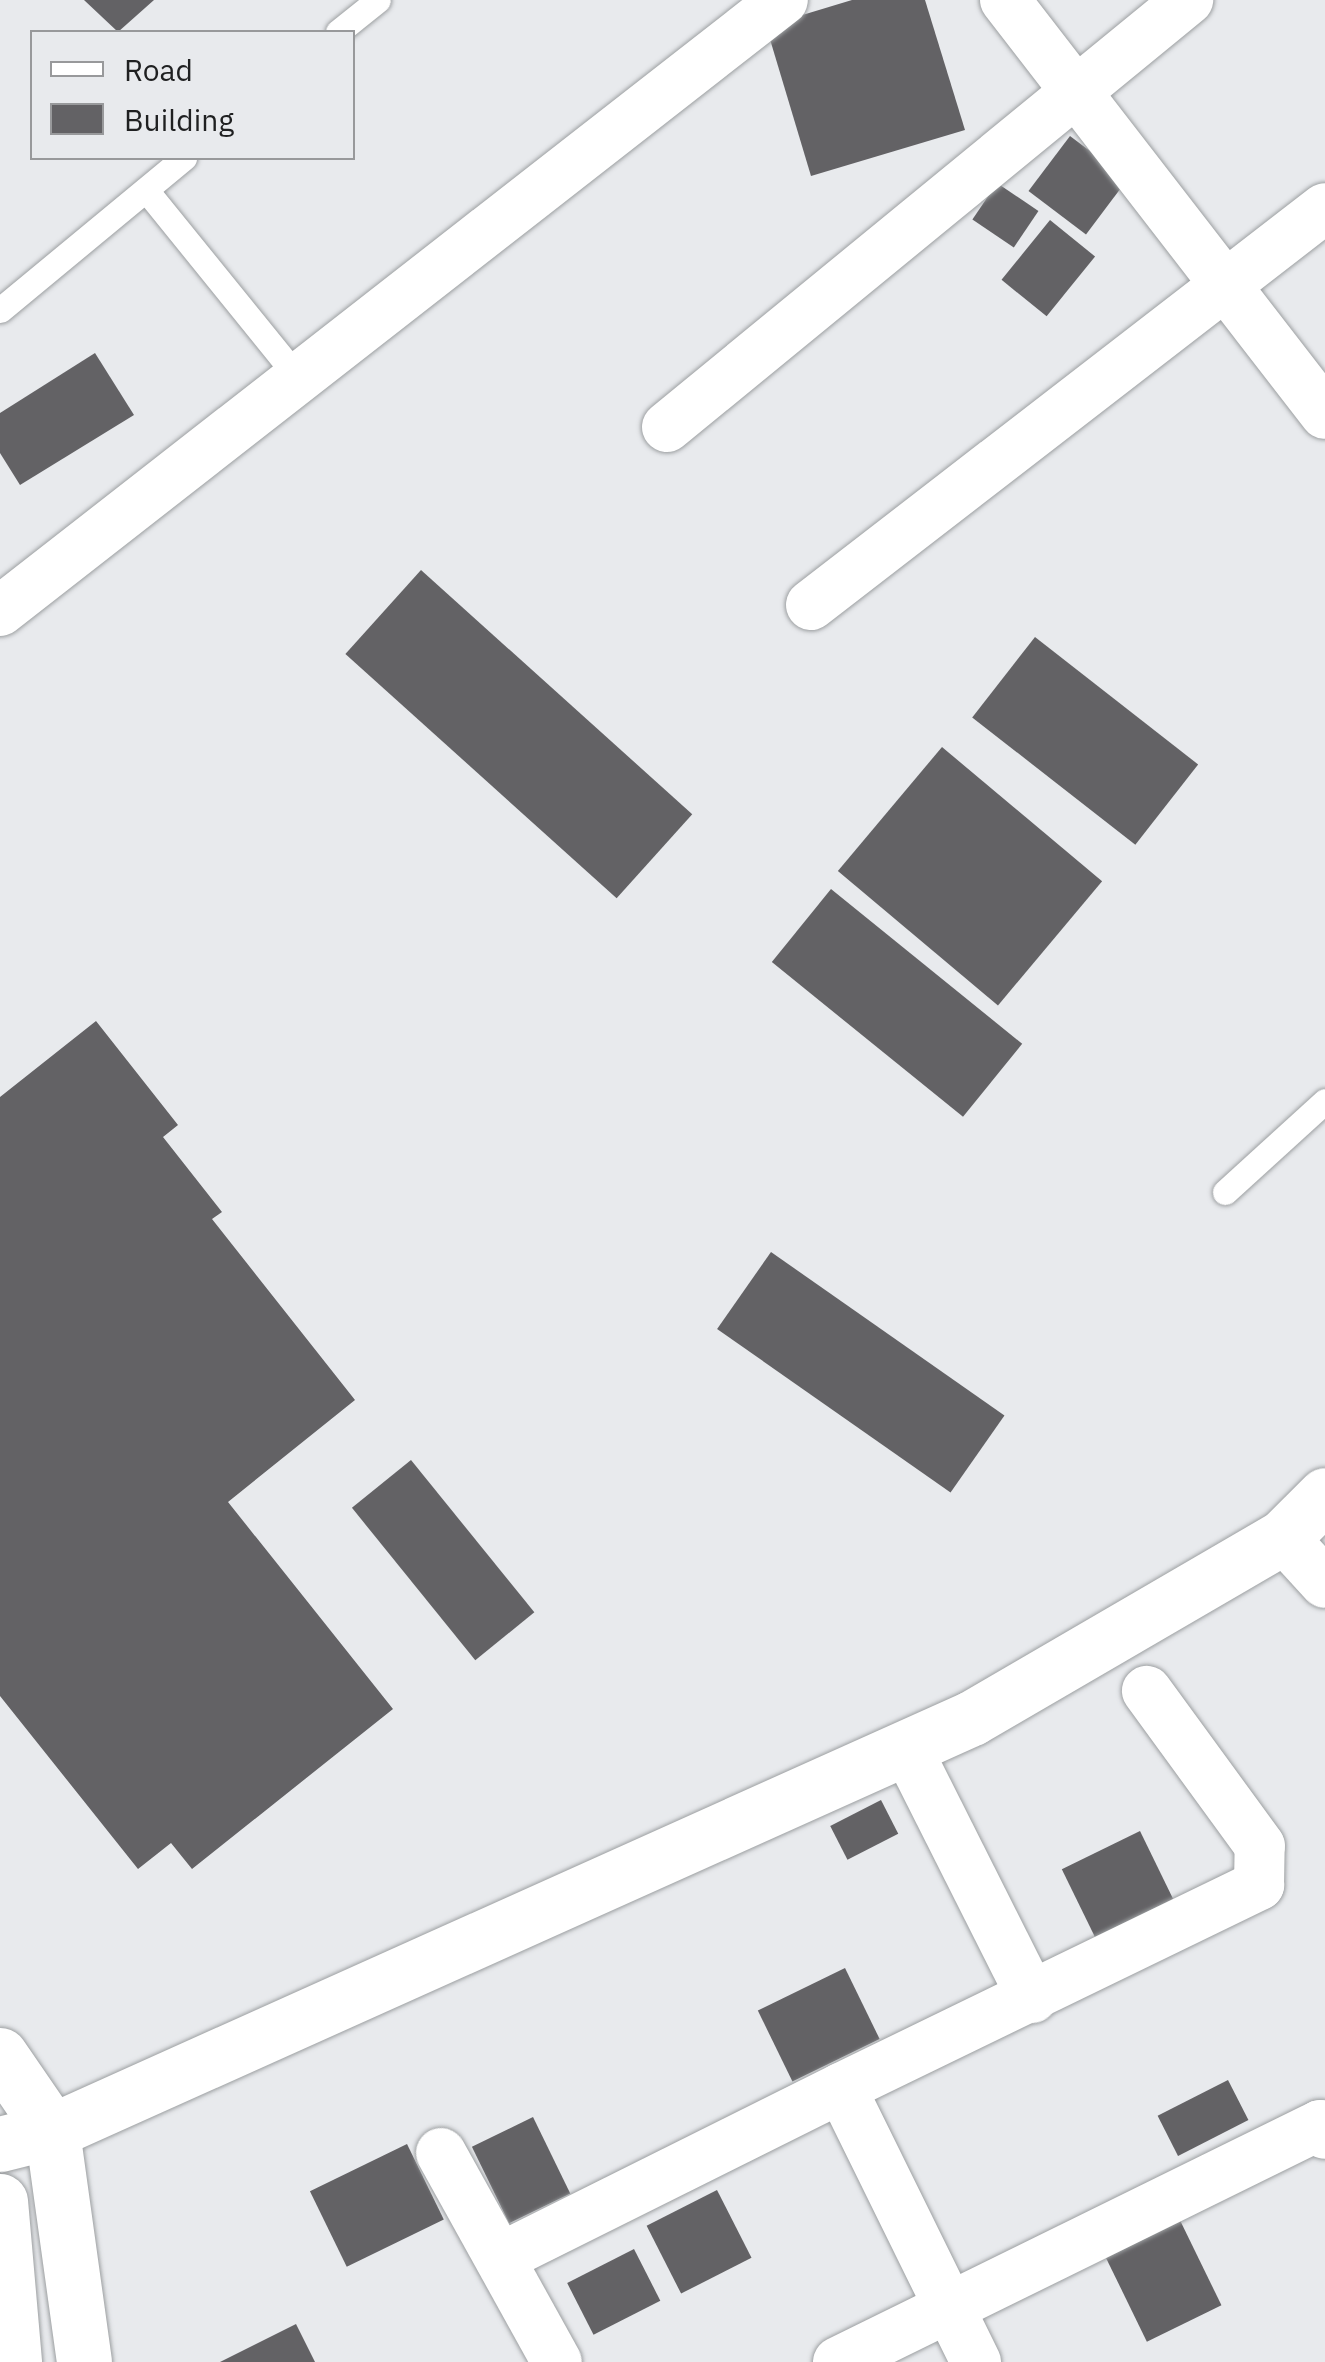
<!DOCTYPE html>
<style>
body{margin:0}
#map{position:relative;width:1325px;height:2362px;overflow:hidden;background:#e8eaed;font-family:"IBM Plex Sans",sans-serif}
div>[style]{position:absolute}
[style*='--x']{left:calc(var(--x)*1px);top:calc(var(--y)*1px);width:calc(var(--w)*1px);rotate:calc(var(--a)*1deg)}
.building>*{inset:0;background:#636265;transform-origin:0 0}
.roads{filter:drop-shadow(0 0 2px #9c9fa1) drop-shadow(0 0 2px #9c9fa1)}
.lane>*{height:25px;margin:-12.5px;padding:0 12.5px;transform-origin:12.5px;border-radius:12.5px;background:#fff}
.street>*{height:50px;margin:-25px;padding:0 25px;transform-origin:25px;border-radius:25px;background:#fff}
.secondary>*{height:55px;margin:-27.5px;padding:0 27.5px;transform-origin:27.5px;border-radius:27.5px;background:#fff}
.highway>*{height:55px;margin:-27.5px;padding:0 27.5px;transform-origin:27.5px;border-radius:27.5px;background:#fff}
span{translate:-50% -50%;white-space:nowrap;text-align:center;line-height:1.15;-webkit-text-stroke:10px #e8eaed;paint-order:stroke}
.legend{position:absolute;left:30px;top:30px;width:325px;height:130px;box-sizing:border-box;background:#e8eaed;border:2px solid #98999b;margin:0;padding:12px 18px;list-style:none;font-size:30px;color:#1f2021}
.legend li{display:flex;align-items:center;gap:20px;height:50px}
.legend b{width:50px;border:2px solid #98999b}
</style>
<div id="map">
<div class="building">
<i style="clip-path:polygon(84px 0,154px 0,118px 32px)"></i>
<i style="clip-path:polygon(852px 0,925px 0,965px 130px,811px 176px,766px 26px)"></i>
<i style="left:1070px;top:136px;width:72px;height:69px;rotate:37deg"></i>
<i style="left:997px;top:183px;width:50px;height:44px;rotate:34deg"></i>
<i style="left:1050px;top:220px;width:58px;height:77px;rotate:39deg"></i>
<i style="clip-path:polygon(95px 353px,134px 415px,20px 485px,0 453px,0 413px)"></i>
<i style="left:421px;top:570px;width:365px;height:113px;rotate:42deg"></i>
<i style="left:1035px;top:637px;width:207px;height:102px;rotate:38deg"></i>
<i style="left:942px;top:747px;width:209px;height:162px;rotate:40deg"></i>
<i style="left:831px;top:889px;width:246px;height:94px;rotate:39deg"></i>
<i style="clip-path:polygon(96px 1021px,178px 1125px,163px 1137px,222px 1212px,212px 1219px,355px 1400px,228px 1502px,393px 1709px,192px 1869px,171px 1843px,138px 1869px,0 1696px,0 1097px)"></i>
<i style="left:771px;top:1252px;width:285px;height:94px;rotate:35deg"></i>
<i style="left:411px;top:1460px;width:196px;height:76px;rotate:51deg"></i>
<i style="left:881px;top:1800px;width:38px;height:57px;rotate:63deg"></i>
<i style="left:1140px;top:1831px;width:77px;height:87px;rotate:64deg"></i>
<i style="left:845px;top:1968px;width:79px;height:97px;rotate:64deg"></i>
<i style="left:1228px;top:2080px;width:45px;height:79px;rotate:63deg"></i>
<i style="left:533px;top:2117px;width:85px;height:68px;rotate:64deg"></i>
<i style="left:407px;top:2144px;width:84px;height:108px;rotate:64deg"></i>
<i style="left:717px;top:2190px;width:76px;height:79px;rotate:63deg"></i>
<i style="left:1175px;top:2210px;width:106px;height:83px;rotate:64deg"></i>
<i style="left:634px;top:2249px;width:58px;height:75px;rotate:63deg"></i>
<i style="clip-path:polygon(296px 2324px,315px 2362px,220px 2362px)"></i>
</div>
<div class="roads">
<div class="lane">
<i style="--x:338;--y:32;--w:51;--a:-38.7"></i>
<i style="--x:146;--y:190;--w:245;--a:51"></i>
<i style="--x:0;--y:310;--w:239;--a:-39.6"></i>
<i style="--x:1225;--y:1192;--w:135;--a:-42.3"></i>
</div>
<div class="street">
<i style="--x:1005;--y:0;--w:523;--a:52.3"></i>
<i style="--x:667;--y:427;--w:674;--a:-39.34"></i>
<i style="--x:811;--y:605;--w:649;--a:-37.68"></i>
<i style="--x:0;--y:611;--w:993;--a:-37.97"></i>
<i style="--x:1283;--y:1537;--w:62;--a:47.6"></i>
<i style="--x:906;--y:1747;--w:281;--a:63.3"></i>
<i style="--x:441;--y:2153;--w:239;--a:61"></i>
<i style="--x:500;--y:2258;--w:381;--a:-26.5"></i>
<i style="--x:838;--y:2362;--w:537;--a:-26.18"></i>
<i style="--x:1320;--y:2125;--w:10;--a:61"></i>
<i style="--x:976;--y:2362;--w:305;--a:-116.2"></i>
<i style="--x:841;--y:2088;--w:465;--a:-25.9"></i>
<i style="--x:1259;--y:1885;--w:39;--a:-89"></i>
<i style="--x:1260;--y:1846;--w:192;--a:-126.1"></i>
</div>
<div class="secondary">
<i style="--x:0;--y:2144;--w:54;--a:-14"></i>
<i style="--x:52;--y:2131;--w:1008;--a:-24.18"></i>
<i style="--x:972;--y:1718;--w:360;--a:-30.2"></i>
<i style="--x:1283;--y:1537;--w:59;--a:-45"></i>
</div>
<div class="highway">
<i style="--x:0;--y:2055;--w:92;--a:55.6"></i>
<i style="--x:52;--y:2131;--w:233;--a:82.1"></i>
<i style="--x:0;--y:2201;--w:162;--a:85"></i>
</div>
</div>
<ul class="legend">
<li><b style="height:12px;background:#fff"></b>Road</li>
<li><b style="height:28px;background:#636265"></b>Building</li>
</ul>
</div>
